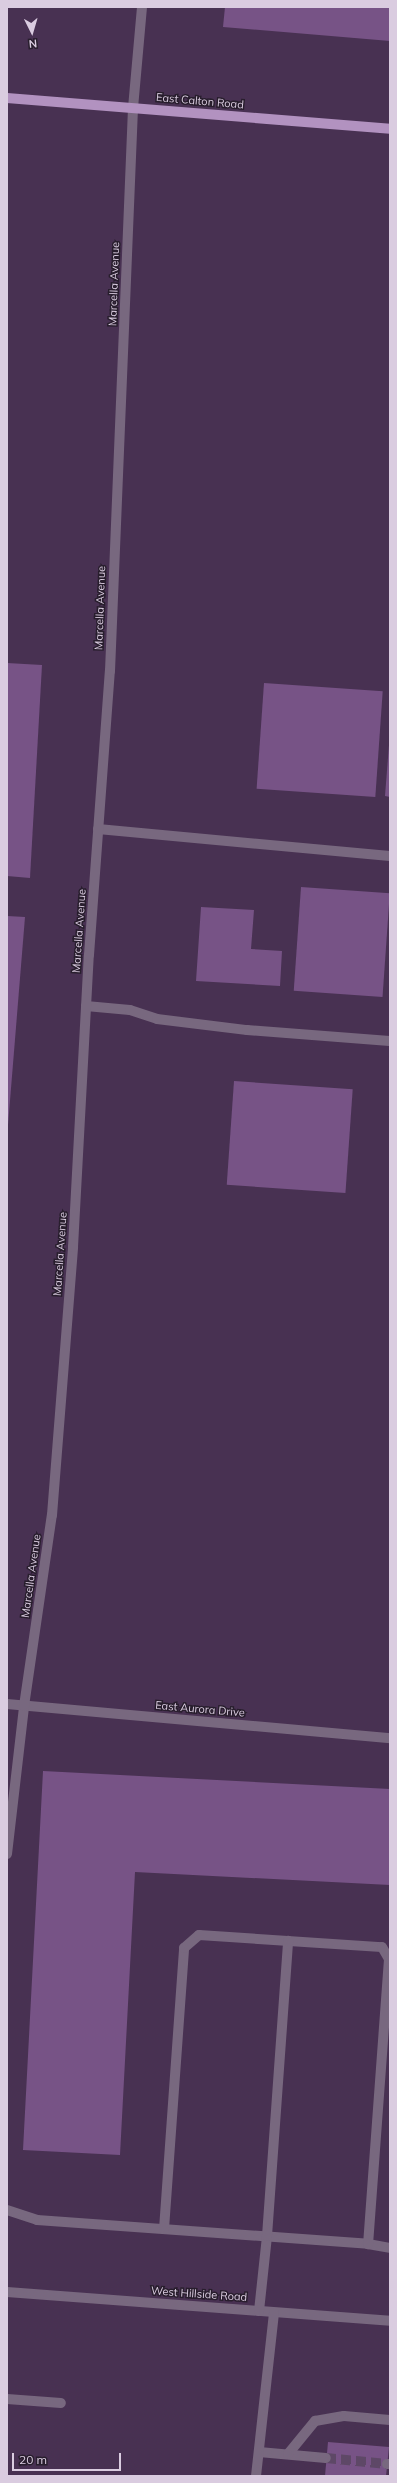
<!DOCTYPE html>
<style>
body{margin:0}
#map{position:relative;width:397px;height:2483px;overflow:hidden;background:#483152;font-family:Mulish,sans-serif}
div>[style]{position:absolute}
[style*='--x']{left:calc(var(--x)*1px);top:calc(var(--y)*1px);width:calc(var(--w)*1px);rotate:calc(var(--a)*1deg)}
.building>*{inset:0;background:#775386;transform-origin:0 0}
.minor-tunnel>*{height:10px;margin-top:-5px;transform-origin:0;background:repeating-linear-gradient(90deg,#5e4867 0 10px,transparent 0 15px)}
.minor>*{height:10px;margin:-5px;padding:0 5px;transform-origin:5px;border-radius:5px;background:#78687f}
.major>*{height:10px;margin:-5px;padding:0 5px;transform-origin:5px;border-radius:5px;background:#b292c0}
span{translate:-50% -50%;white-space:nowrap;text-align:center;line-height:1.15;-webkit-text-stroke:3px #281e2d;paint-order:stroke}
.street-label{font-size:11px;color:#dacce0}
.frame{position:absolute;inset:0;border:8px solid #dacce0;pointer-events:none}
.north{position:absolute;left:12px;top:12px;width:40px;height:40px;-webkit-text-stroke:3px #281e2d;paint-order:stroke;rotate:175deg;font-size:11px;font-weight:700;line-height:16px;text-align:center;color:#dacce0}
.north::after{content:'';display:block;margin:auto;width:14px;height:18px;background:#dacce0;clip-path:polygon(50% 0,100% 100%,50% 72%,0 100%)}
.scale{position:absolute;left:12px;top:2453px;width:109px;height:18px;box-sizing:border-box;border:2px solid #dacce0;border-top:0;padding-left:5px;font-size:12px;line-height:14px;white-space:nowrap;color:#dacce0;-webkit-text-stroke:3px #281e2d;paint-order:stroke}
</style>
<div id="map">
<div class="building">
<i style="clip-path:polygon(225px 7px,390px 7px,390px 41px,223px 27px)"></i>
<i style="clip-path:polygon(7px 663px,42px 665px,30px 878px,7px 876px)"></i>
<i style="left:264px;top:683px;width:119px;height:106px;rotate:4deg"></i>
<i style="clip-path:polygon(389px 745px,390px 745px,390px 797px,385px 796px)"></i>
<i style="left:301px;top:887px;width:89px;height:104px;rotate:4deg"></i>
<i style="clip-path:polygon(201px 907px,254px 910px,251px 949px,282px 951px,280px 986px,196px 981px)"></i>
<i style="clip-path:polygon(7px 916px,25px 917px,8px 1125px,7px 1125px)"></i>
<i style="left:234px;top:1081px;width:119px;height:104px;rotate:4deg"></i>
<i style="clip-path:polygon(43px 1771px,390px 1789px,390px 1885px,135px 1872px,120px 2155px,23px 2150px)"></i>
<i style="clip-path:polygon(328px 2442px,389px 2447px,386px 2476px,325px 2476px)"></i>
</div>
<div class="minor-tunnel">
<i style="--x:326;--y:2458;--w:61;--a:5.6"></i>
</div>
<div class="minor">
<i style="--x:98;--y:829;--w:293;--a:5.3"></i>
<i style="--x:86;--y:1006;--w:44;--a:5.2"></i>
<i style="--x:130;--y:1010;--w:28;--a:18"></i>
<i style="--x:157;--y:1019;--w:91;--a:7"></i>
<i style="--x:247;--y:1030;--w:143;--a:4.4"></i>
<i style="--x:7;--y:1704;--w:385;--a:5.1"></i>
<i style="--x:7;--y:1854;--w:149;--a:-83.4"></i>
<i style="--x:24;--y:1706;--w:193;--a:-81.7"></i>
<i style="--x:52;--y:1515;--w:269;--a:-85.5"></i>
<i style="--x:73;--y:1247;--w:292;--a:-86.9"></i>
<i style="--x:89;--y:955;--w:285;--a:-85.8"></i>
<i style="--x:110;--y:671;--w:563;--a:-87.66"></i>
<i style="--x:133;--y:108;--w:101;--a:-84.9"></i>
<i style="--x:7;--y:2210;--w:32;--a:18"></i>
<i style="--x:37;--y:2220;--w:332;--a:4.1"></i>
<i style="--x:368;--y:2244;--w:22;--a:10"></i>
<i style="--x:164;--y:2229;--w:282;--a:-85.9"></i>
<i style="--x:184;--y:1948;--w:20;--a:-41"></i>
<i style="--x:199;--y:1935;--w:183;--a:3.8"></i>
<i style="--x:382;--y:1947;--w:14;--a:60"></i>
<i style="--x:389;--y:1959;--w:286;--a:94.2"></i>
<i style="--x:7;--y:2292;--w:384;--a:4.3"></i>
<i style="--x:259;--y:2311;--w:75;--a:-83.9"></i>
<i style="--x:267;--y:2236;--w:296;--a:-85.9"></i>
<i style="--x:7;--y:2399;--w:54;--a:4.2"></i>
<i style="--x:259;--y:2452;--w:67;--a:5.1"></i>
<i style="--x:288;--y:2454;--w:43;--a:-50.7"></i>
<i style="--x:315;--y:2421;--w:29;--a:-10"></i>
<i style="--x:344;--y:2416;--w:46;--a:5"></i>
<i style="--x:387;--y:2464;--w:3;--a:0"></i>
<i style="--x:256;--y:2476;--w:164;--a:-83.7"></i>
</div>
<div class="major">
<i style="--x:7;--y:98;--w:384;--a:4.6"></i>
</div>
<div class="street-label">
<span style="left:200px;top:101px;rotate:5deg">East Calton Road</span>
<span style="left:114px;top:284px;rotate:-88deg">Marcella Avenue</span>
<span style="left:100px;top:608px;rotate:-88deg">Marcella Avenue</span>
<span style="left:79px;top:931px;rotate:-86deg">Marcella Avenue</span>
<span style="left:60px;top:1254px;rotate:-86deg">Marcella Avenue</span>
<span style="left:31px;top:1576px;rotate:-82deg">Marcella Avenue</span>
<span style="left:200px;top:1709px;rotate:5deg">East Aurora Drive</span>
<span style="left:199px;top:2294px;rotate:4deg">West Hillside Road</span>
</div>
<div class="frame"></div>
<div class="north">N</div>
<div class="scale">20 m</div>
</div>
